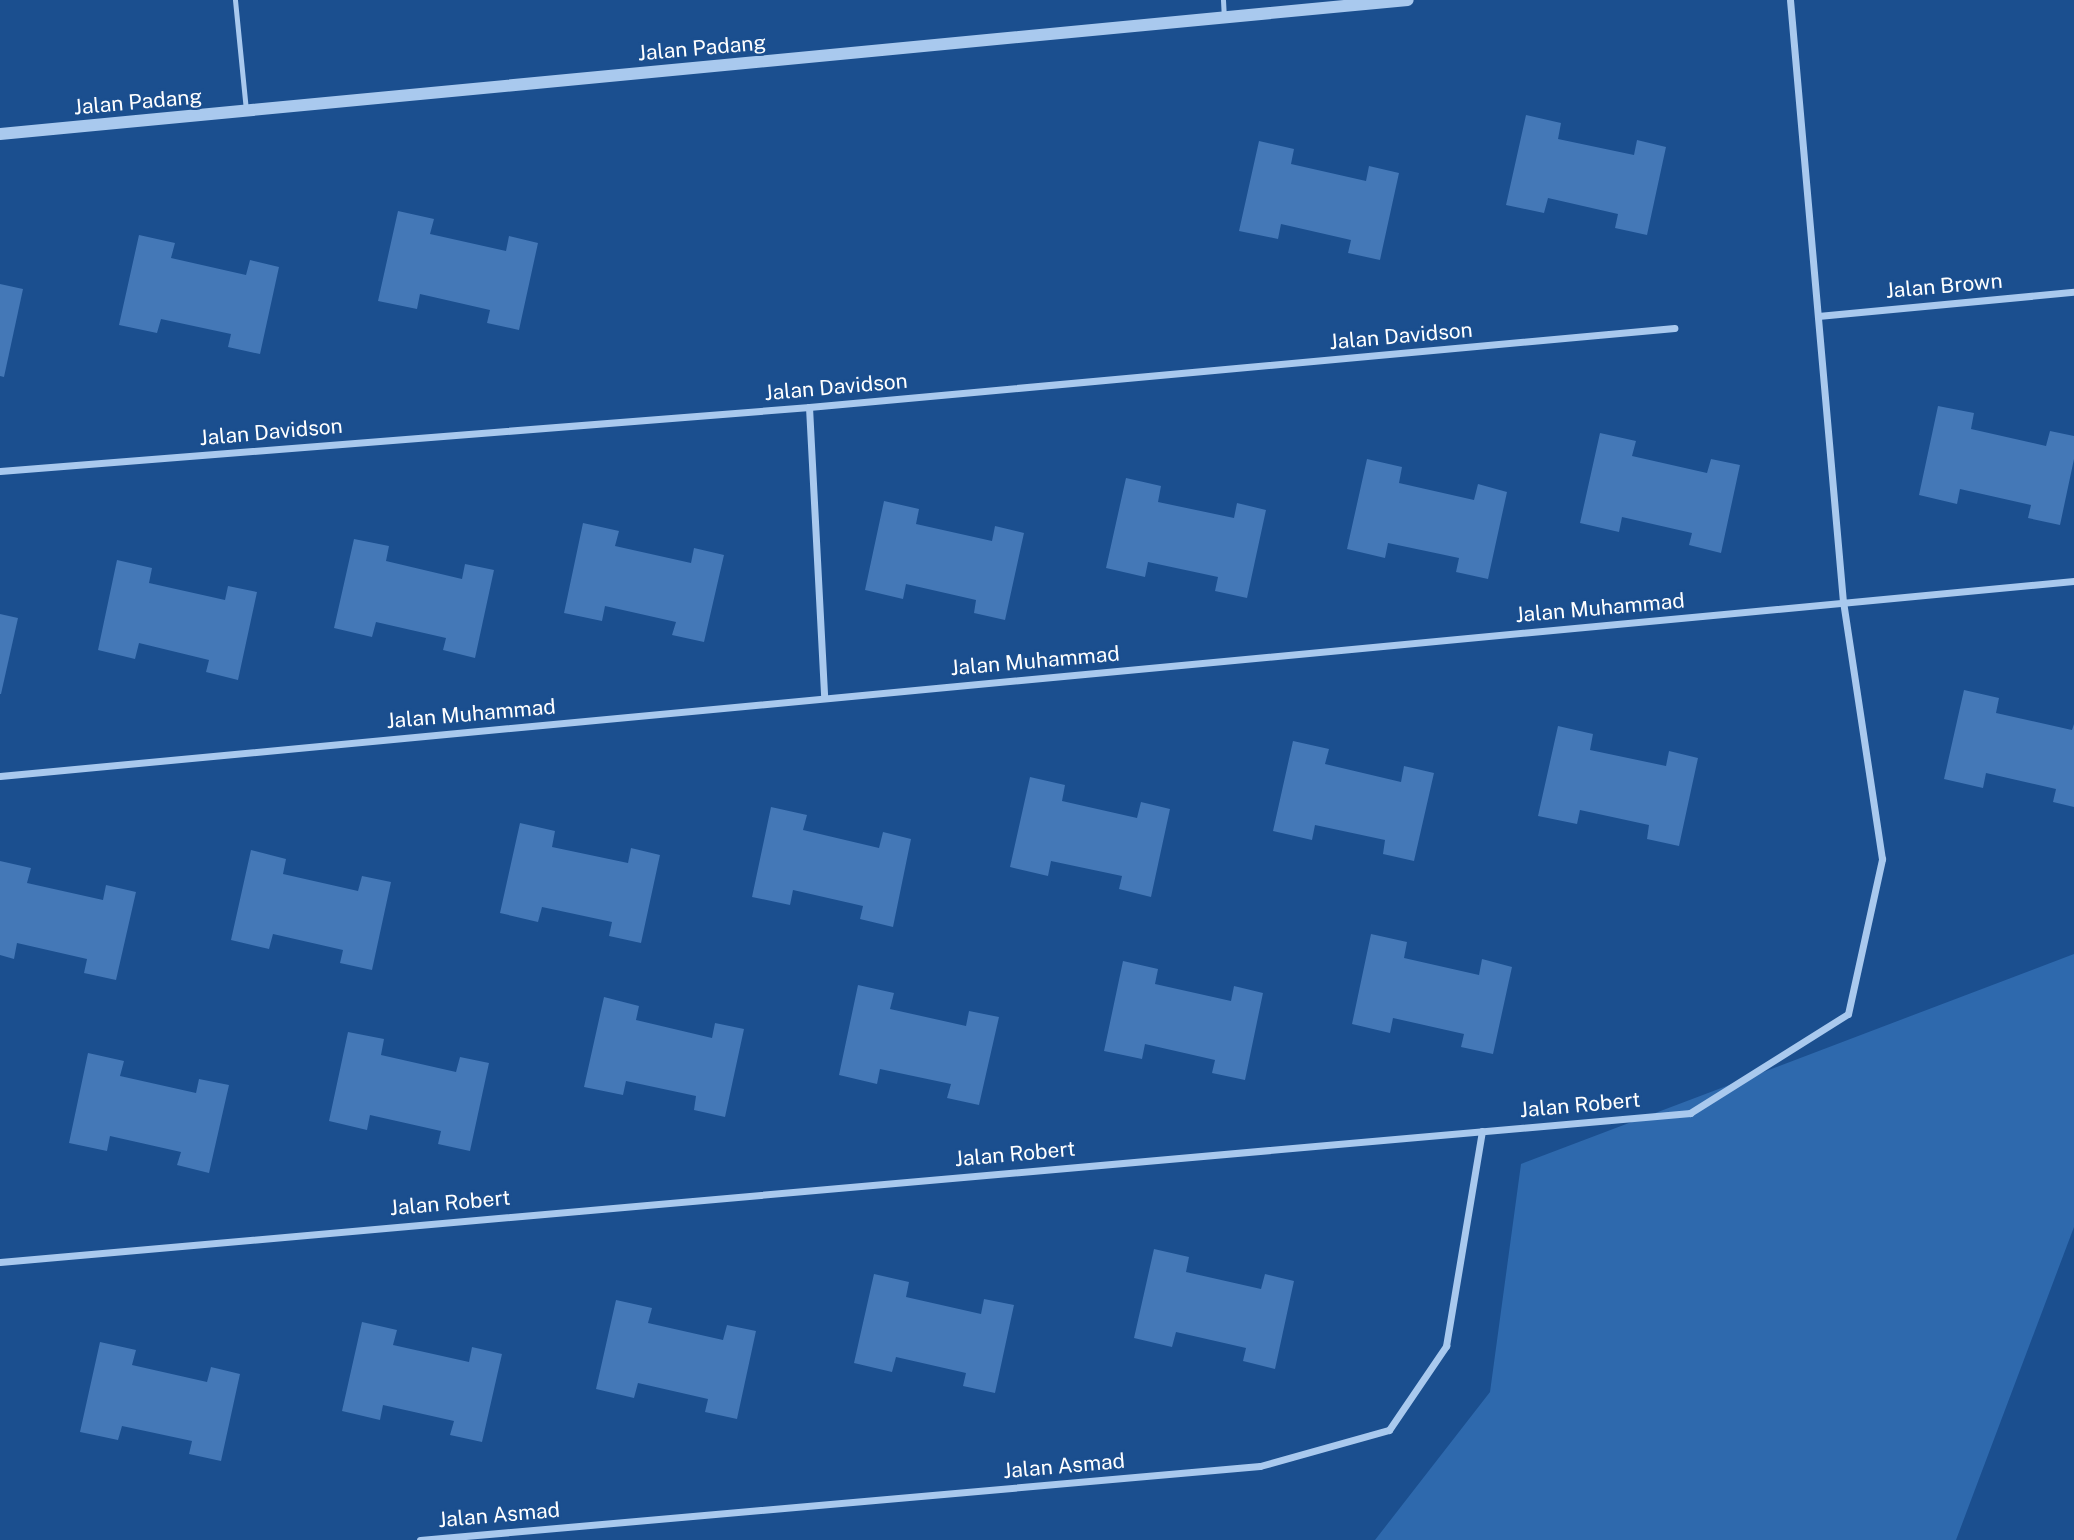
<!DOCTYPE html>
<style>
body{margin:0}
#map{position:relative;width:2074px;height:1540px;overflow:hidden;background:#1b4f8f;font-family:"Public Sans",sans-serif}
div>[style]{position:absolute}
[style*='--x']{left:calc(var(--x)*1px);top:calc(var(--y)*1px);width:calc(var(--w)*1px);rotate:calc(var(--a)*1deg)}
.green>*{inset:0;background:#2e69ad}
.building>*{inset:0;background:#4478b7}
.service>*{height:5px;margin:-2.5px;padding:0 2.5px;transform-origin:2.5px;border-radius:2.5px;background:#a9c9ee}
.minor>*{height:7px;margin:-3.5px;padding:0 3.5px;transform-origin:3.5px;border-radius:3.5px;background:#a9c9ee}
.tertiary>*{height:12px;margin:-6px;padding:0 6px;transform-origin:6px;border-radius:6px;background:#a9c9ee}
span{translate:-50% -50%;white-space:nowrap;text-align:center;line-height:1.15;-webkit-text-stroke:5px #1b4f8f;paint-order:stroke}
.street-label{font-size:21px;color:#fff}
</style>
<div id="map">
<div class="green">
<i style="clip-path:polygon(2074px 954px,2074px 1227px,1956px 1540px,1375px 1540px,1490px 1392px,1521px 1164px)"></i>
</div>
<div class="building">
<i style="clip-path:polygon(1526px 115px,1561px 123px,1558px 139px,1634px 155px,1637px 140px,1666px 147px,1647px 235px,1615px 228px,1618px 214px,1548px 198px,1544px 213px,1506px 205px)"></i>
<i style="clip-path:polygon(1259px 141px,1294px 149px,1291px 164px,1366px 181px,1369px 166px,1399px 173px,1380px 260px,1348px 253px,1351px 240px,1281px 224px,1278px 239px,1239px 231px)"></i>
<i style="clip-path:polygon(398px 211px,434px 219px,430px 234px,506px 251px,509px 236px,538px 243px,519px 330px,487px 323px,490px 310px,420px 294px,417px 309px,378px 301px)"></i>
<i style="clip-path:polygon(139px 235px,175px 243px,171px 258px,246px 275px,250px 260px,279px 267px,260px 354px,228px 347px,231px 334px,161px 319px,157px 333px,119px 325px)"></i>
<i style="clip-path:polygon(0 284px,23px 289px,4px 377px,0 376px)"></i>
<i style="clip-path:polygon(1938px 406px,1974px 413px,1971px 429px,2046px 446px,2050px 431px,2074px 436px,2074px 459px,2060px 525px,2028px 518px,2031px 505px,1960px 489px,1957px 504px,1919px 495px)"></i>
<i style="clip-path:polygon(1600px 433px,1636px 441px,1632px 456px,1707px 473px,1711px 459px,1740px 465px,1721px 553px,1689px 545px,1692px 533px,1622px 517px,1619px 532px,1580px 523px)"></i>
<i style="clip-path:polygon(1367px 459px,1402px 467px,1399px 483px,1474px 500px,1478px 484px,1507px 492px,1488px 579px,1456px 572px,1459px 558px,1388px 543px,1385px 558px,1347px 549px)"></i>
<i style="clip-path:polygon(1126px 478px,1161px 486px,1158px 502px,1234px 518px,1237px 503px,1266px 510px,1247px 598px,1215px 591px,1218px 577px,1148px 562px,1145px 577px,1106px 568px)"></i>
<i style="clip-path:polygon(884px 501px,919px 509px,916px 524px,992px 541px,995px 526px,1024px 533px,1005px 620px,974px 613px,976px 600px,906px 584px,903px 599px,865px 590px)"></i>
<i style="clip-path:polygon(583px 523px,619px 531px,615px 546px,691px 563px,694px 548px,724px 555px,704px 642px,672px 635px,676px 622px,605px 606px,602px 621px,564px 613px)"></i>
<i style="clip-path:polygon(354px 539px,389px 546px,386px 561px,462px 579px,465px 564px,494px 570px,475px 658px,443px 650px,446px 638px,376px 622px,372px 637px,334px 628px)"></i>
<i style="clip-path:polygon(117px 560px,152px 568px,149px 583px,225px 600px,228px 586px,257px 592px,238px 680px,206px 672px,209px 660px,139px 643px,135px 659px,98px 650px)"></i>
<i style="clip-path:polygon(0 614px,18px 618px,1px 694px,0 694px)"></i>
<i style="clip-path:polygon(1964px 690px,1999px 698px,1996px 713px,2072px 730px,2074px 724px,2074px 807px,2053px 802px,2056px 789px,1986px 773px,1983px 788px,1944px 779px)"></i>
<i style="clip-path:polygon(1558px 726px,1593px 734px,1590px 750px,1666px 766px,1669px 751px,1698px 758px,1679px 846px,1647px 839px,1649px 825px,1580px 810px,1577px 824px,1538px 816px)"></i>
<i style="clip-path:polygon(1293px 741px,1329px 749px,1325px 764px,1401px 782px,1404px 766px,1434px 773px,1414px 861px,1383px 854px,1385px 840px,1315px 825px,1312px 840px,1273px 831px)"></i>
<i style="clip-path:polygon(1030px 777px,1065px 785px,1062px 801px,1137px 818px,1141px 802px,1170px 809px,1151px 897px,1119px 889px,1122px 876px,1051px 861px,1048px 876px,1010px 867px)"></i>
<i style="clip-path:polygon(771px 807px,807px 815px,803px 830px,879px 848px,883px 832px,911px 839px,893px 927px,860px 919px,863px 906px,793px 890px,790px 905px,752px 897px)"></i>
<i style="clip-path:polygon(520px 823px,555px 831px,552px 847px,628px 863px,631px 848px,660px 855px,641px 943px,609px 936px,612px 922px,542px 907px,538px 922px,500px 913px)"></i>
<i style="clip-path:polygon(251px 850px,286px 859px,283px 874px,358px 891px,362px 876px,391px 882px,372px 970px,340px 963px,343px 950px,273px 934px,269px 949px,231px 940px)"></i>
<i style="clip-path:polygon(0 861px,31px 868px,27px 883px,103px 900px,106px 885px,136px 892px,116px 980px,84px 973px,87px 959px,17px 943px,14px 959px,0 955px)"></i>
<i style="clip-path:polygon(1371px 934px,1407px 942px,1404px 958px,1479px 975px,1482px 959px,1512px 967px,1493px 1054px,1461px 1047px,1464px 1034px,1393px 1018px,1390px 1033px,1352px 1024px)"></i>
<i style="clip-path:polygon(1123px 961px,1158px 969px,1155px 984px,1231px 1001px,1234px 986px,1263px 993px,1245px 1080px,1212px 1073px,1215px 1060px,1145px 1044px,1142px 1059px,1104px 1051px)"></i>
<i style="clip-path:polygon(858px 985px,894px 993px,890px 1009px,966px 1026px,969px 1011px,999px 1017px,979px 1105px,947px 1098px,951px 1084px,880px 1069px,877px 1084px,839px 1075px)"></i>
<i style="clip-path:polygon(604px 997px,639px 1006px,636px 1020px,712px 1038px,715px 1023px,744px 1029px,725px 1117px,694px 1110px,696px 1096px,626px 1081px,623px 1095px,584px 1087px)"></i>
<i style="clip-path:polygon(348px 1032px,384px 1039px,381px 1055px,456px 1072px,460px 1057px,489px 1063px,470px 1151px,438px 1144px,441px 1131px,370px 1115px,367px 1130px,329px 1121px)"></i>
<i style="clip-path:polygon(88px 1053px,124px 1061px,120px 1076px,196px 1093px,199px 1079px,229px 1085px,209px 1173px,177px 1165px,181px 1152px,110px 1136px,107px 1151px,69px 1143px)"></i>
<i style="clip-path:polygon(1154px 1249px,1189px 1257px,1186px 1272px,1261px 1289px,1265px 1274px,1294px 1281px,1275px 1369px,1243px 1361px,1246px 1348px,1176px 1332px,1172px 1347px,1134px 1338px)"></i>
<i style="clip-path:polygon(874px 1274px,909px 1282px,906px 1297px,981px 1314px,984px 1299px,1014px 1305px,995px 1393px,963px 1386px,966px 1373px,896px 1357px,892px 1372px,854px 1363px)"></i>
<i style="clip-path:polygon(616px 1300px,652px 1308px,648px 1323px,723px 1340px,727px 1325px,756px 1331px,737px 1419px,705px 1412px,708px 1399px,638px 1383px,634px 1398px,596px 1389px)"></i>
<i style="clip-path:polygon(362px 1322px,397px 1330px,393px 1345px,469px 1362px,472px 1347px,502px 1354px,482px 1442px,450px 1435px,454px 1421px,383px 1405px,380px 1420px,342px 1411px)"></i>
<i style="clip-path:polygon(100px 1342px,136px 1350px,132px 1365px,207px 1382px,211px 1367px,240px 1374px,221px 1461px,189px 1454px,192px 1441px,122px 1426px,118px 1440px,80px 1432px)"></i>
</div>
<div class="service">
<i style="--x:235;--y:0;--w:112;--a:84.3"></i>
<i style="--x:1223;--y:0;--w:18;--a:87"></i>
</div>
<div class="minor">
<i style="--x:1818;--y:316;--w:257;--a:-5.4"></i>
<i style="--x:809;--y:407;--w:291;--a:87"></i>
<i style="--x:0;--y:471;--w:812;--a:-4.52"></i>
<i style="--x:809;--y:407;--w:869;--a:-5.22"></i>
<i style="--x:0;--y:776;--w:2083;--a:-5.37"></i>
<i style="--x:0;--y:1262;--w:1697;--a:-5.04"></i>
<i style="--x:1690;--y:1113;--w:186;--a:-32.1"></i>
<i style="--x:1848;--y:1014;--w:159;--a:-77.6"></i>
<i style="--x:1882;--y:859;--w:260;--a:-98.6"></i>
<i style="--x:1843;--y:602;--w:604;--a:-95.03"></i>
<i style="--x:420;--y:1540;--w:843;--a:-5.03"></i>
<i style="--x:1260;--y:1466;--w:134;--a:-15.6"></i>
<i style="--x:1389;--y:1430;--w:102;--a:-55.8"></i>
<i style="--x:1446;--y:1346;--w:218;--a:-80.5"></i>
</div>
<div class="tertiary">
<i style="--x:0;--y:134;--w:1414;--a:-5.44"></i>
</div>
<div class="street-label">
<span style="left:702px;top:48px;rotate:-5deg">Jalan Padang</span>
<span style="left:138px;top:102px;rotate:-5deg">Jalan Padang</span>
<span style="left:1944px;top:286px;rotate:-5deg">Jalan Brown</span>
<span style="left:1401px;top:336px;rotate:-5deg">Jalan Davidson</span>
<span style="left:836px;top:387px;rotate:-5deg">Jalan Davidson</span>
<span style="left:271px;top:432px;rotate:-5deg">Jalan Davidson</span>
<span style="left:1600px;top:608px;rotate:-5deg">Jalan Muhammad</span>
<span style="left:1035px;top:661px;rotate:-5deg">Jalan Muhammad</span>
<span style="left:471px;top:714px;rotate:-5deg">Jalan Muhammad</span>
<span style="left:1580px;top:1105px;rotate:-5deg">Jalan Robert</span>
<span style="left:1015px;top:1154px;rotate:-5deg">Jalan Robert</span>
<span style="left:450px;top:1203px;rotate:-5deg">Jalan Robert</span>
<span style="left:1064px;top:1466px;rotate:-5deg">Jalan Asmad</span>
<span style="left:499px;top:1515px;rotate:-5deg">Jalan Asmad</span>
</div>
</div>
